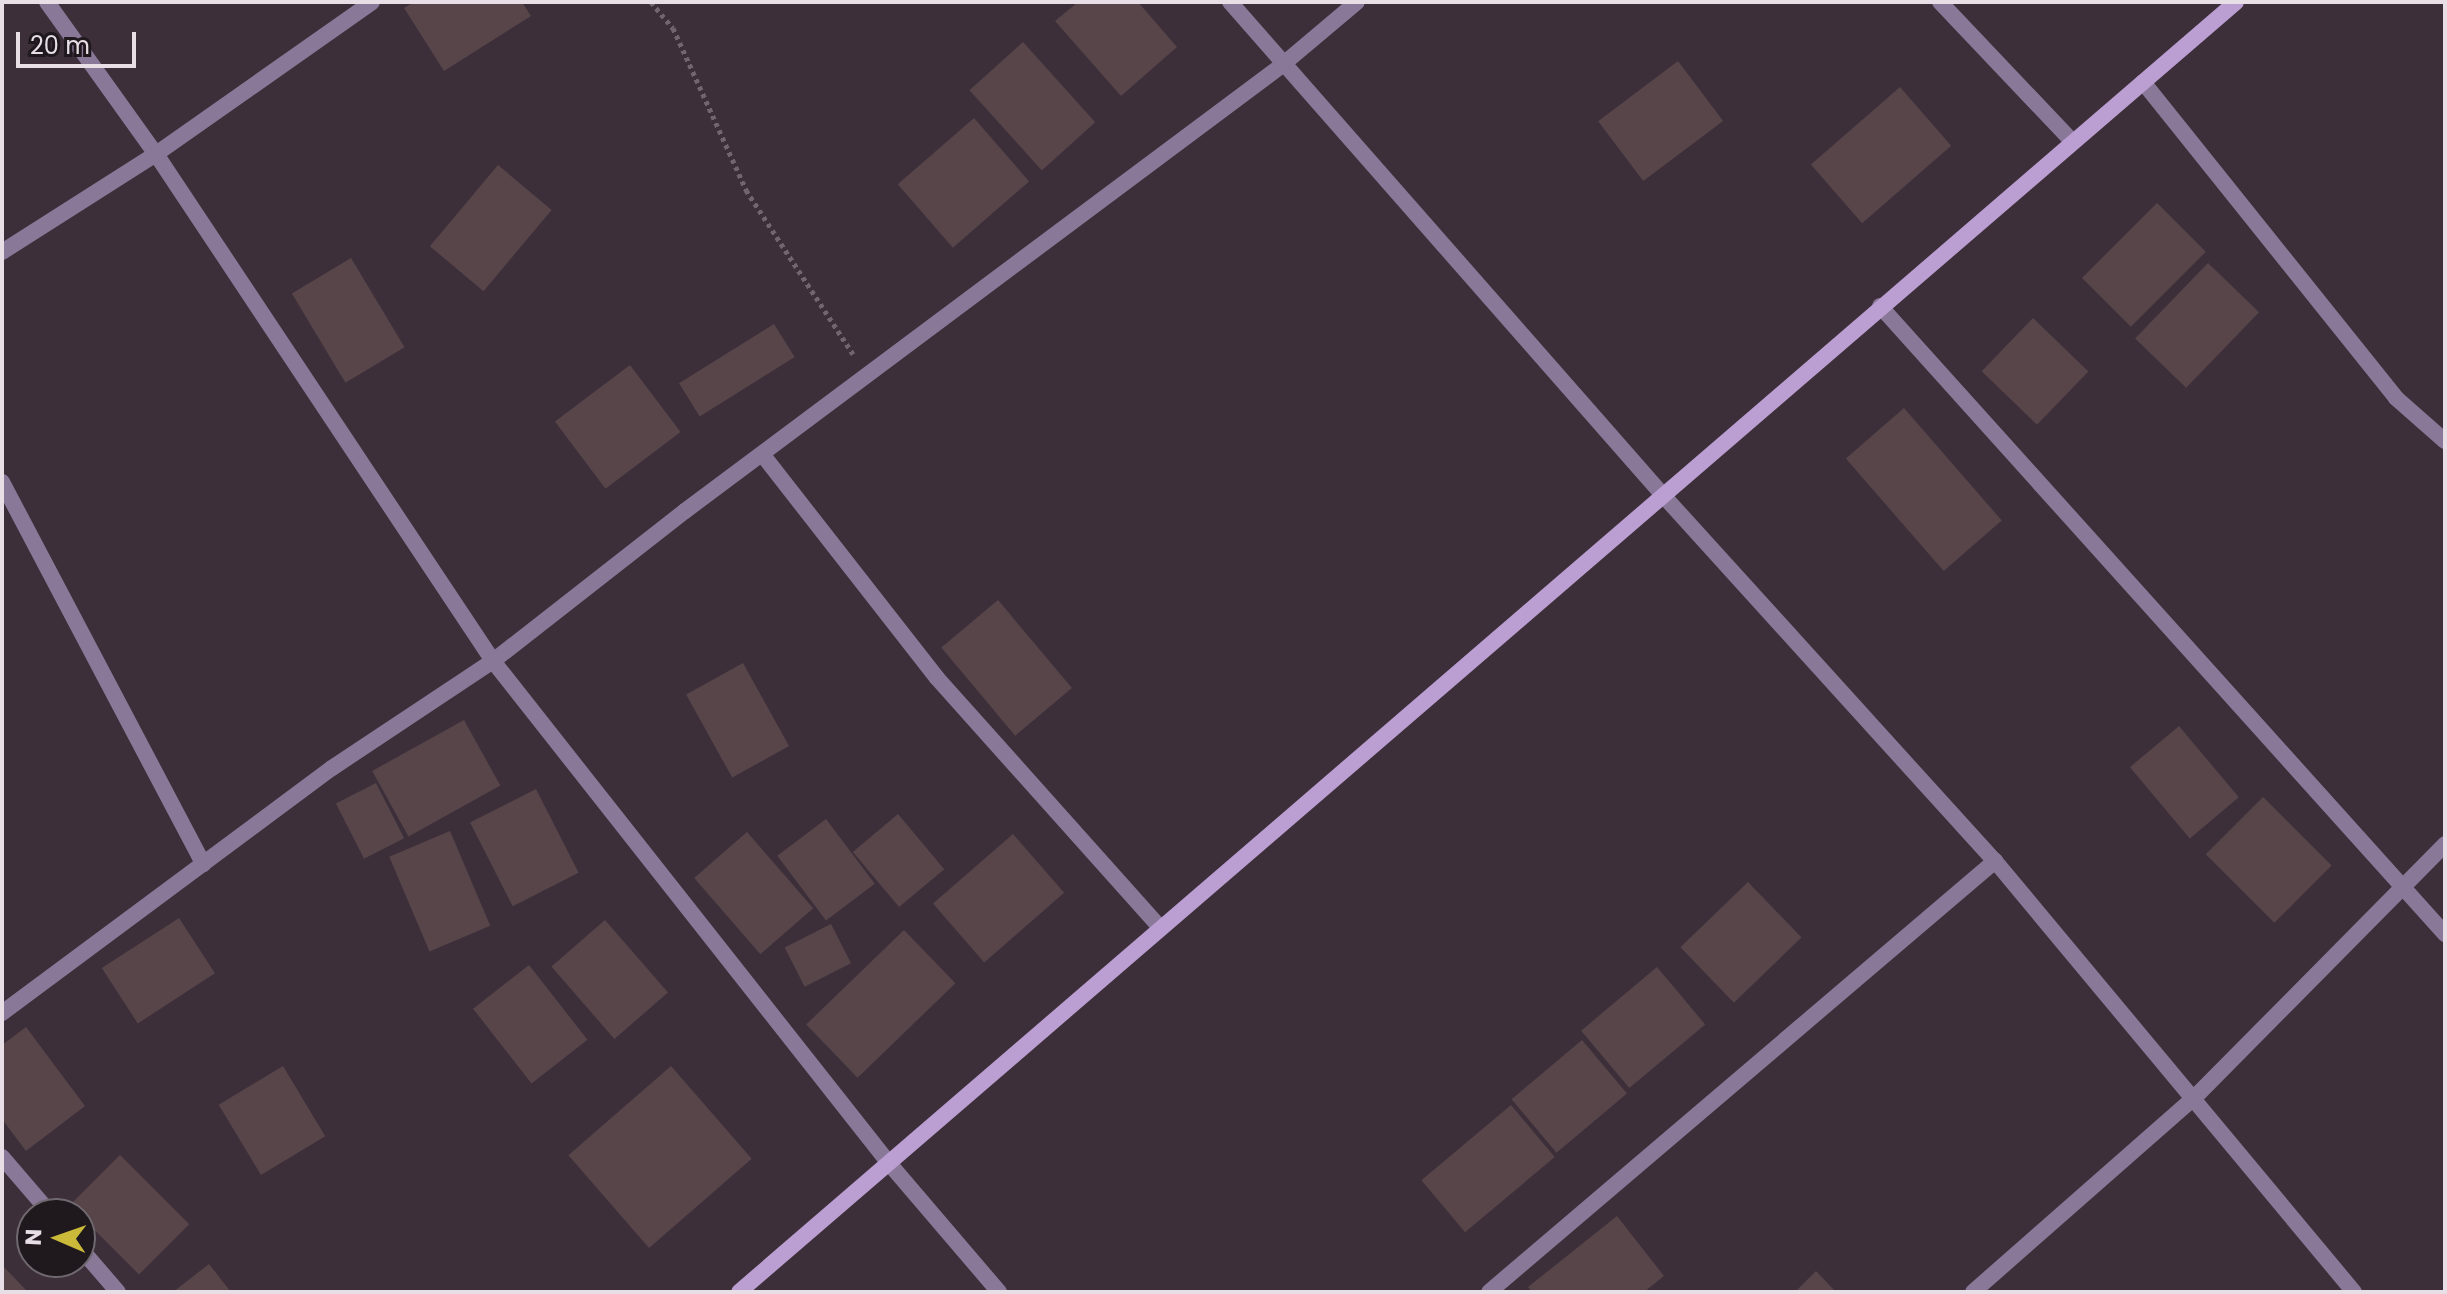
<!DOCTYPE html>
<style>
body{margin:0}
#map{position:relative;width:2447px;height:1294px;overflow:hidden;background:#3c2f39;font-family:Poppins,sans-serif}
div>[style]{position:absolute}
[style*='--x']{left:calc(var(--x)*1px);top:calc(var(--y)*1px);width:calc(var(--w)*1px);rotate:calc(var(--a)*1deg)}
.building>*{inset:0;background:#57454a;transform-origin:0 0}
.path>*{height:5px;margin-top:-2.5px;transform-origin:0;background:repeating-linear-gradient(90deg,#71656e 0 4px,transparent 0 8px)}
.minor>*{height:16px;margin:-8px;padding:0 8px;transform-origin:8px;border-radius:8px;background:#8a7898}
.secondary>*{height:16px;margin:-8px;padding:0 8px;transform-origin:8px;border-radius:8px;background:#bb9fd2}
span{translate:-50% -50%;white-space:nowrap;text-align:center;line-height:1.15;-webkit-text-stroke:6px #1f191e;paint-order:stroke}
.frame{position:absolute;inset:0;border:4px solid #e7dfe5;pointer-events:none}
.north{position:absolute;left:16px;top:1198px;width:80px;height:80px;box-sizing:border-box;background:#1f191e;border:2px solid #6f686e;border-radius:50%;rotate:272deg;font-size:22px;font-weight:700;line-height:32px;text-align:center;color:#e7dfe5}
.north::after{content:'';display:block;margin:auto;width:28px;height:36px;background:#cbba39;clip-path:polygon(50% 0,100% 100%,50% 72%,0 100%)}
.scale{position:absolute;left:16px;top:32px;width:120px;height:36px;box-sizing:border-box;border:4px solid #e7dfe5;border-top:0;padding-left:10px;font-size:24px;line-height:28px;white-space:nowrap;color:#e7dfe5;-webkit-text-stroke:6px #1f191e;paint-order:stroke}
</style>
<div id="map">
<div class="building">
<i style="clip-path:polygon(414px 2px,522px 2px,531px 16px,444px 71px,404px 8px)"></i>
<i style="clip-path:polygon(1078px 2px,1138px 2px,1177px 47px,1121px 96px,1055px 21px)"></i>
<i style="left:1023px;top:42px;width:108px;height:72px;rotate:48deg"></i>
<i style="left:1678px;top:61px;width:75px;height:100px;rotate:53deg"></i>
<i style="left:1900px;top:87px;width:78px;height:118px;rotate:49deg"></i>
<i style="left:974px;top:118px;width:84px;height:101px;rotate:49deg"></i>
<i style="left:498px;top:165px;width:70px;height:106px;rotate:40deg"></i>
<i style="left:2157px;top:203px;width:69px;height:106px;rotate:45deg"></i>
<i style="left:351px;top:258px;width:104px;height:69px;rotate:59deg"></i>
<i style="left:2208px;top:263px;width:71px;height:105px;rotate:44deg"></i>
<i style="left:2033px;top:318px;width:77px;height:74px;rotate:44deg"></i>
<i style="left:774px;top:324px;width:39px;height:112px;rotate:58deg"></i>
<i style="left:630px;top:365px;width:84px;height:94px;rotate:53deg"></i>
<i style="left:1904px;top:408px;width:149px;height:77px;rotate:49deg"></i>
<i style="left:998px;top:600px;width:115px;height:74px;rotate:50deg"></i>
<i style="left:743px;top:663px;width:95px;height:65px;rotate:61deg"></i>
<i style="left:464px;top:720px;width:75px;height:105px;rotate:61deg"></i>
<i style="left:2179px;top:726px;width:93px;height:64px;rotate:50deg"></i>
<i style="left:376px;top:783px;width:62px;height:45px;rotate:63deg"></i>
<i style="left:536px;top:789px;width:94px;height:74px;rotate:63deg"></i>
<i style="left:2263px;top:797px;width:97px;height:81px;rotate:45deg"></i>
<i style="left:898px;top:814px;width:72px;height:59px;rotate:50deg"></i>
<i style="left:826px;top:819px;width:81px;height:61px;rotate:53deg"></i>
<i style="left:450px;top:831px;width:103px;height:66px;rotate:67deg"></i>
<i style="left:747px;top:832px;width:101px;height:70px;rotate:49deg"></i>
<i style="left:1013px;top:834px;width:78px;height:106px;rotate:49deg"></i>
<i style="left:1748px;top:882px;width:77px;height:94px;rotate:46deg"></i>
<i style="left:179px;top:918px;width:66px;height:92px;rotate:57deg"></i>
<i style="left:605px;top:920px;width:96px;height:71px;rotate:49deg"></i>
<i style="left:831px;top:924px;width:44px;height:52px;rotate:63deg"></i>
<i style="left:904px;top:930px;width:74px;height:136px;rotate:46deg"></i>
<i style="left:529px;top:965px;width:95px;height:71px;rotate:52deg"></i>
<i style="left:1657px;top:967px;width:75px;height:99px;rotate:50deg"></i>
<i style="clip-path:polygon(26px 1027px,85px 1106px,26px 1151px,2px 1119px,2px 1045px)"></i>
<i style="left:1582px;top:1040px;width:70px;height:92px;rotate:50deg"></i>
<i style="left:283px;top:1066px;width:82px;height:75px;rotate:59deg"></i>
<i style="left:671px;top:1066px;width:123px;height:136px;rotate:49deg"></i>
<i style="left:1511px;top:1105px;width:68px;height:117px;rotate:50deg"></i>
<i style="left:120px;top:1155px;width:98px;height:71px;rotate:45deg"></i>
<i style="clip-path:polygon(1617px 1216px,1664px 1276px,1644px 1292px,1532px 1292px,1528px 1287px)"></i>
<i style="clip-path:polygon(209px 1264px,231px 1292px,173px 1292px)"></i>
<i style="clip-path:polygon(2px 1265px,28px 1292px,2px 1292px)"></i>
<i style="clip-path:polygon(1816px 1271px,1836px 1292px,1795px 1292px)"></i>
</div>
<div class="path">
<i style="--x:651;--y:2;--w:34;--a:50"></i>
<i style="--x:673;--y:28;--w:178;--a:65.7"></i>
<i style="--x:746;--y:190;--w:196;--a:56.9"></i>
</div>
<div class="minor">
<i style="--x:47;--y:2;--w:187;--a:54.4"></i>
<i style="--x:156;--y:154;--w:609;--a:56.39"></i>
<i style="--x:493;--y:661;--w:638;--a:51.75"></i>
<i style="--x:888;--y:1162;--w:171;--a:49.5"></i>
<i style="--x:1230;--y:2;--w:653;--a:48.72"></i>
<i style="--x:1661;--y:493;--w:497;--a:47.8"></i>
<i style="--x:1995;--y:861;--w:561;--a:50.21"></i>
<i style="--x:1940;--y:2;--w:193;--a:46.5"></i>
<i style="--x:2143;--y:82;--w:405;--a:51.3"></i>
<i style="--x:2396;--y:398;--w:65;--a:41.3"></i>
<i style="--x:2;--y:252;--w:183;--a:-32.5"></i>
<i style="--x:156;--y:154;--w:264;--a:-35.1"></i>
<i style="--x:1880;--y:306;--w:845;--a:48.02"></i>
<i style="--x:762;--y:454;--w:284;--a:52"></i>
<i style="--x:937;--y:678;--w:334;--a:48.2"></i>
<i style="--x:2;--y:482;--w:432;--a:62.2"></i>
<i style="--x:2;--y:1013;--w:411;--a:-36.6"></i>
<i style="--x:332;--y:768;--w:193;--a:-33.6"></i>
<i style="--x:493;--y:661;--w:244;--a:-38"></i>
<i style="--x:685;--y:511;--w:744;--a:-36.75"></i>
<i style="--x:1281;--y:66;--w:99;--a:-40.1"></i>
<i style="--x:2;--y:1157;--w:75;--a:49.3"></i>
<i style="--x:80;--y:1248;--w:58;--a:49.2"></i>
<i style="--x:1489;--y:1292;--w:665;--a:-40.42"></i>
<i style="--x:1973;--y:1292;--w:295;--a:-41.3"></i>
<i style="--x:2195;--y:1097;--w:356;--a:-45.3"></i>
</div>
<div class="secondary">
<i style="--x:739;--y:1292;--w:1976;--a:-40.75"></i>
</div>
<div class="frame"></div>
<div class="north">N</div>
<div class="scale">20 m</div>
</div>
